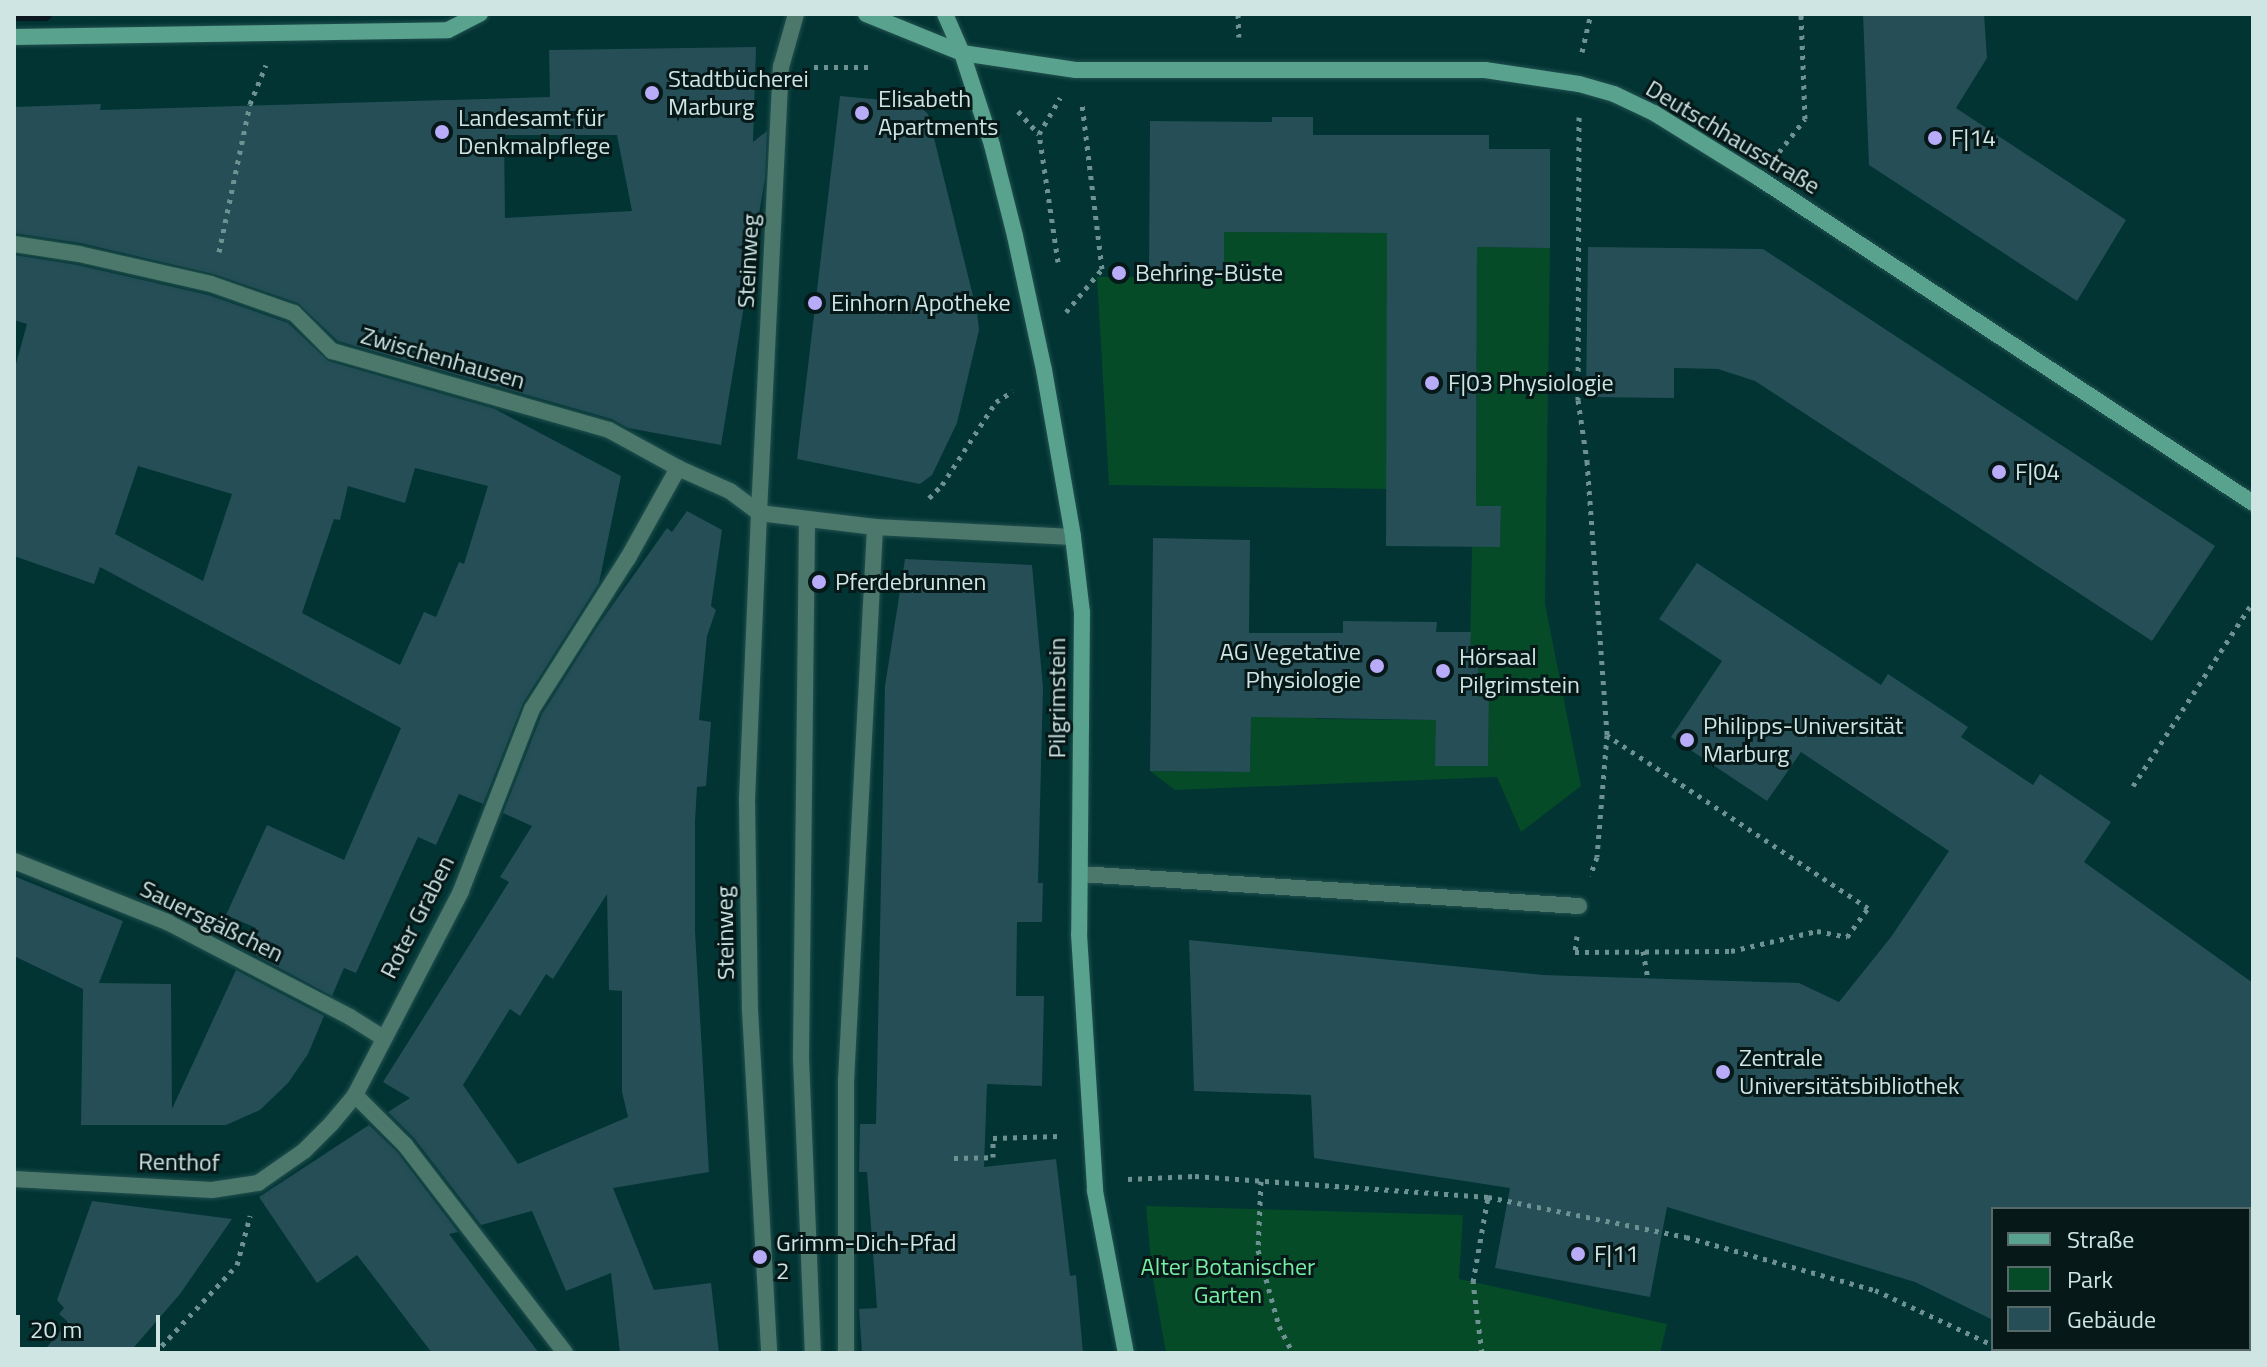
<!DOCTYPE html>
<meta charset="utf-8">
<style>
body{margin:0}
#map{position:relative;width:2267px;height:1367px;overflow:hidden;background:#013433;font-family:"Titillium Web",sans-serif}
div>[style]{position:absolute}
[style*='--x']{left:calc(var(--x)*1px);top:calc(var(--y)*1px);width:calc(var(--w)*1px);rotate:calc(var(--a)*1deg)}
.green>*{inset:0;background:#064b28}
.stream>*{height:14px;margin:-7px;padding:0 7px;transform-origin:7px;border-radius:7px;background:#0b1820}
.building>*{inset:0;background:#254e57}
.path>*{height:5px;margin-top:-2.5px;transform-origin:0;background:repeating-linear-gradient(90deg,#6e9291 0 4px,transparent 0 10px)}
.roads{filter:drop-shadow(0 0 2px #22504f) drop-shadow(0 0 2px #22504f)}
.service>*{height:16px;margin:-8px;padding:0 8px;transform-origin:8px;border-radius:8px;background:#4b786b}
.pedestrian>*{height:16px;margin:-8px;padding:0 8px;transform-origin:8px;border-radius:8px;background:#4b786b}
.minor>*{height:16px;margin:-8px;padding:0 8px;transform-origin:8px;border-radius:8px;background:#4b786b}
.secondary>*{height:16px;margin:-8px;padding:0 8px;transform-origin:8px;border-radius:8px;background:#58a28e}
.dots>*{width:22px;height:22px;translate:-50% -50%;box-sizing:border-box;border:4px solid #061818;border-radius:50%}
span{translate:-50% -50%;white-space:nowrap;text-align:center;line-height:1.15;-webkit-text-stroke:6px #061818;paint-order:stroke}
.poi-label{font-size:24px;color:#cee5e4}
.left{translate:0 -50%;text-align:left}
.right{translate:-100% -50%;text-align:right}
.street-label{font-size:24px;color:#cee5e4}
.park-label{font-size:24px;color:#77eea4}
.frame{position:absolute;inset:0;border:16px solid #cee5e4;pointer-events:none}
.legend{position:absolute;left:1991px;top:1207px;width:260px;height:144px;box-sizing:border-box;background:#061818;border:2px solid #566a6a;margin:0;padding:10px 14px;list-style:none;font-size:24px;color:#cee5e4}
.legend li{display:flex;align-items:center;gap:16px;height:40px}
.legend b{width:40px;border:2px solid #566a6a}
.scale{position:absolute;left:16px;top:1315px;width:144px;height:36px;box-sizing:border-box;border:4px solid #cee5e4;border-top:0;padding-left:10px;font-size:24px;line-height:28px;white-space:nowrap;color:#cee5e4;-webkit-text-stroke:6px #061818;paint-order:stroke}
</style>
<div id="map">
<div class="green">
<i style="clip-path:polygon(1224px 232px,1387px 233px,1387px 489px,1109px 485px,1097px 277px,1223px 276px)"></i>
<i style="clip-path:polygon(1477px 247px,1550px 248px,1545px 604px,1581px 786px,1521px 832px,1497px 777px,1175px 790px,1150px 771px,1250px 772px,1251px 705px,1318px 719px,1436px 720px,1436px 766px,1488px 766px,1489px 698px,1469px 697px,1479px 688px,1479px 659px,1470px 652px,1472px 546px,1500px 547px,1501px 507px,1476px 506px)"></i>
<i style="clip-path:polygon(1146px 1206px,1463px 1215px,1459px 1279px,1667px 1324px,1660px 1353px,1166px 1353px,1152px 1273px)"></i>
</div>
<div class="stream">
<i style="--x:14;--y:14;--w:31;--a:0"></i>
</div>
<div class="building">
<i style="clip-path:polygon(1863px 14px,1984px 14px,1987px 58px,1956px 108px,2126px 220px,2077px 301px,1869px 165px)"></i>
<i style="clip-path:polygon(evenodd,756px 47px,753px 142px,767px 131px,765px 178px,721px 445px,628px 428px,612px 419px,338px 341px,298px 303px,214px 274px,81px 243px,14px 233px,14px 107px,101px 104px,100px 110px,550px 97px,549px 50px,756px 47px,504px 135px,617px 135px,632px 211px,505px 218px,504px 135px)"></i>
<i style="clip-path:polygon(840px 96px,916px 103px,928px 114px,977px 312px,979px 330px,957px 423px,932px 475px,920px 484px,797px 459px)"></i>
<i style="clip-path:polygon(1272px 117px,1313px 117px,1313px 135px,1489px 135px,1489px 149px,1550px 149px,1550px 248px,1477px 247px,1476px 506px,1501px 506px,1500px 547px,1386px 546px,1387px 233px,1224px 232px,1224px 276px,1149px 275px,1150px 121px,1272px 122px)"></i>
<i style="clip-path:polygon(1588px 247px,1763px 249px,2215px 546px,2152px 641px,1755px 381px,1718px 369px,1674px 368px,1674px 398px,1586px 397px)"></i>
<i style="clip-path:polygon(evenodd,14px 255px,77px 265px,208px 295px,288px 323px,328px 361px,495px 409px,621px 476px,599px 583px,523px 703px,483px 804px,459px 794px,436px 845px,418px 837px,356px 973px,344px 968px,332px 996px,246px 950px,256px 928px,226px 915px,267px 825px,344px 860px,401px 728px,100px 567px,94px 584px,14px 556px,14px 371px,27px 324px,14px 320px,14px 255px,138px 466px,232px 494px,203px 581px,115px 534px,138px 466px,14px 255px,415px 468px,488px 486px,464px 564px,459px 562px,436px 617px,424px 612px,400px 665px,302px 613px,334px 519px,340px 520px,348px 486px,405px 503px,415px 468px)"></i>
<i style="clip-path:polygon(evenodd,687px 511px,722px 530px,711px 606px,716px 610px,707px 636px,699px 720px,711px 722px,706px 786px,697px 787px,695px 822px,695px 931px,709px 1172px,613px 1188px,654px 1290px,711px 1283px,719px 1353px,620px 1353px,611px 1273px,566px 1291px,532px 1211px,481px 1225px,414px 1138px,388px 1112px,410px 1098px,383px 1082px,509px 882px,500px 877px,532px 826px,503px 813px,542px 714px,599px 624px,667px 528px,672px 532px,687px 511px,607px 894px,609px 990px,622px 991px,622px 1092px,628px 1117px,518px 1164px,463px 1085px,510px 1009px,520px 1016px,546px 974px,553px 979px,607px 894px)"></i>
<i style="clip-path:polygon(1153px 538px,1250px 540px,1249px 633px,1343px 633px,1343px 621px,1437px 622px,1436px 632px,1471px 632px,1470px 652px,1479px 658px,1478px 697px,1489px 697px,1488px 766px,1435px 766px,1436px 720px,1251px 717px,1250px 772px,1150px 771px)"></i>
<i style="clip-path:polygon(905px 559px,1032px 565px,1043px 688px,1038px 883px,1043px 883px,1042px 922px,1017px 922px,1016px 996px,1044px 996px,1042px 1086px,987px 1084px,984px 1167px,1056px 1159px,1070px 1276px,1076px 1275px,1083px 1353px,862px 1353px,859px 1309px,877px 1308px,867px 1172px,859px 1172px,860px 1124px,876px 1124px,885px 686px)"></i>
<i style="clip-path:polygon(1697px 563px,1881px 685px,1888px 674px,1968px 727px,1961px 737px,2033px 785px,2040px 774px,2111px 822px,2084px 862px,2253px 983px,2253px 1209px,1993px 1209px,1993px 1320px,1915px 1282px,1667px 1207px,1650px 1297px,1495px 1268px,1510px 1188px,1314px 1158px,1311px 1095px,1194px 1091px,1189px 940px,1543px 975px,1799px 983px,1839px 1002px,1891px 937px,1949px 851px,1801px 752px,1767px 801px,1671px 737px,1722px 661px,1659px 619px)"></i>
<i style="clip-path:polygon(14px 876px,123px 921px,99px 983px,171px 984px,172px 1109px,236px 970px,324px 1016px,308px 1054px,288px 1083px,260px 1110px,226px 1125px,81px 1125px,83px 989px,14px 956px)"></i>
<i style="clip-path:polygon(369px 1125px,397px 1152px,458px 1232px,449px 1234px,539px 1353px,432px 1353px,357px 1255px,317px 1283px,259px 1197px)"></i>
<i style="clip-path:polygon(92px 1201px,232px 1219px,180px 1294px,129px 1353px,42px 1353px,68px 1322px,59px 1314px,64px 1308px,57px 1300px)"></i>
</div>
<div class="path">
<i style="--x:1238;--y:14;--w:23;--a:88"></i>
<i style="--x:1582;--y:52;--w:39;--a:-77"></i>
<i style="--x:814;--y:67;--w:56;--a:0"></i>
<i style="--x:1018;--y:111;--w:31;--a:48"></i>
<i style="--x:1579;--y:117;--w:283;--a:90.2"></i>
<i style="--x:1578;--y:400;--w:62;--a:81.6"></i>
<i style="--x:1587;--y:461;--w:275;--a:85.8"></i>
<i style="--x:1607;--y:735;--w:122;--a:94.7"></i>
<i style="--x:1597;--y:857;--w:20;--a:110"></i>
<i style="--x:1779;--y:152;--w:42;--a:-51.8"></i>
<i style="--x:1805;--y:119;--w:105;--a:-92.2"></i>
<i style="--x:219;--y:252;--w:151;--a:-78.2"></i>
<i style="--x:250;--y:104;--w:42;--a:-67.7"></i>
<i style="--x:1058;--y:262;--w:129;--a:-98.4"></i>
<i style="--x:1039;--y:134;--w:42;--a:-59.7"></i>
<i style="--x:1066;--y:312;--w:56;--a:-50.1"></i>
<i style="--x:1102;--y:269;--w:167;--a:-96.9"></i>
<i style="--x:929;--y:498;--w:18;--a:-45"></i>
<i style="--x:942;--y:485;--w:99;--a:-57"></i>
<i style="--x:996;--y:402;--w:20;--a:-33"></i>
<i style="--x:2133;--y:786;--w:220;--a:-56.9"></i>
<i style="--x:1577;--y:936;--w:16;--a:97"></i>
<i style="--x:1575;--y:952;--w:156;--a:-0.4"></i>
<i style="--x:1731;--y:951;--w:88;--a:-13.1"></i>
<i style="--x:1817;--y:931;--w:31;--a:11"></i>
<i style="--x:1847;--y:937;--w:36;--a:-54"></i>
<i style="--x:1868;--y:908;--w:313;--a:-146.5"></i>
<i style="--x:1643;--y:951;--w:28;--a:80"></i>
<i style="--x:954;--y:1158;--w:39;--a:-1"></i>
<i style="--x:993;--y:1157;--w:19;--a:-90"></i>
<i style="--x:993;--y:1138;--w:66;--a:-1.7"></i>
<i style="--x:1128;--y:1179;--w:67;--a:-2.6"></i>
<i style="--x:1195;--y:1176;--w:294;--a:4.1"></i>
<i style="--x:1488;--y:1197;--w:202;--a:11.4"></i>
<i style="--x:1686;--y:1237;--w:196;--a:15.7"></i>
<i style="--x:1875;--y:1290;--w:130;--a:25"></i>
<i style="--x:1261;--y:1181;--w:69;--a:92.5"></i>
<i style="--x:1258;--y:1250;--w:79;--a:74.6"></i>
<i style="--x:1279;--y:1326;--w:30;--a:63"></i>
<i style="--x:2001;--y:1349;--w:9;--a:27"></i>
<i style="--x:155;--y:1353;--w:120;--a:-47"></i>
<i style="--x:237;--y:1265;--w:51;--a:-75.1"></i>
<i style="--x:1482;--y:1353;--w:72;--a:-97.2"></i>
<i style="--x:1473;--y:1282;--w:86;--a:-80"></i>
</div>
<div class="roads">
<div class="service">
<i style="--x:1080;--y:874;--w:500;--a:3.67"></i>
<i style="--x:846;--y:1353;--w:272;--a:-90"></i>
<i style="--x:846;--y:1081;--w:555;--a:-87"></i>
</div>
<div class="pedestrian">
<i style="--x:759;--y:513;--w:447;--a:-87.2"></i>
<i style="--x:781;--y:67;--w:55;--a:-74.2"></i>
<i style="--x:807;--y:520;--w:538;--a:90.64"></i>
<i style="--x:801;--y:1058;--w:295;--a:87.7"></i>
</div>
<div class="minor">
<i style="--x:14;--y:244;--w:66;--a:8.7"></i>
<i style="--x:79;--y:254;--w:135;--a:12.8"></i>
<i style="--x:211;--y:284;--w:88;--a:19.3"></i>
<i style="--x:294;--y:313;--w:54;--a:45"></i>
<i style="--x:332;--y:351;--w:288;--a:15.9"></i>
<i style="--x:609;--y:430;--w:79;--a:28.8"></i>
<i style="--x:678;--y:468;--w:57;--a:23.9"></i>
<i style="--x:730;--y:491;--w:36;--a:37"></i>
<i style="--x:759;--y:513;--w:117;--a:6.9"></i>
<i style="--x:875;--y:527;--w:198;--a:2.9"></i>
<i style="--x:759;--y:513;--w:287;--a:92.4"></i>
<i style="--x:747;--y:800;--w:210;--a:89.2"></i>
<i style="--x:750;--y:1010;--w:344;--a:86.8"></i>
<i style="--x:14;--y:861;--w:165;--a:21.7"></i>
<i style="--x:167;--y:922;--w:206;--a:27.4"></i>
<i style="--x:350;--y:1017;--w:39;--a:32"></i>
<i style="--x:355;--y:1095;--w:71;--a:45"></i>
<i style="--x:405;--y:1145;--w:262;--a:52.4"></i>
<i style="--x:14;--y:1179;--w:198;--a:3.2"></i>
<i style="--x:212;--y:1190;--w:47;--a:-8.7"></i>
<i style="--x:258;--y:1183;--w:56;--a:-34.8"></i>
<i style="--x:304;--y:1151;--w:38;--a:-45"></i>
<i style="--x:331;--y:1124;--w:38;--a:-50"></i>
<i style="--x:355;--y:1095;--w:230;--a:-62.5"></i>
<i style="--x:461;--y:891;--w:195;--a:-68.7"></i>
<i style="--x:532;--y:709;--w:179;--a:-57.6"></i>
<i style="--x:628;--y:558;--w:103;--a:-60.9"></i>
</div>
<div class="secondary">
<i style="--x:866;--y:14;--w:104;--a:22.1"></i>
<i style="--x:962;--y:53;--w:115;--a:8.5"></i>
<i style="--x:1076;--y:70;--w:409;--a:0"></i>
<i style="--x:1485;--y:70;--w:95;--a:8.5"></i>
<i style="--x:1579;--y:84;--w:36;--a:16"></i>
<i style="--x:1614;--y:94;--w:44;--a:25.4"></i>
<i style="--x:1654;--y:113;--w:123;--a:31.8"></i>
<i style="--x:1759;--y:178;--w:591;--a:33.34"></i>
<i style="--x:945;--y:14;--w:43;--a:66.4"></i>
<i style="--x:962;--y:53;--w:97;--a:71.9"></i>
<i style="--x:992;--y:145;--w:94;--a:75.8"></i>
<i style="--x:1015;--y:236;--w:137;--a:77.8"></i>
<i style="--x:1044;--y:370;--w:169;--a:80.1"></i>
<i style="--x:1073;--y:537;--w:76;--a:83.2"></i>
<i style="--x:1082;--y:612;--w:322;--a:90.5"></i>
<i style="--x:1079;--y:934;--w:257;--a:86.4"></i>
<i style="--x:1095;--y:1191;--w:165;--a:79.2"></i>
<i style="--x:14;--y:37;--w:434;--a:-0.9"></i>
<i style="--x:448;--y:30;--w:36;--a:-27"></i>
</div>
</div>
<div class="dots">
<i style="left:652px;top:93px;background:#b8abf7"></i>
<i style="left:862px;top:113px;background:#b8abf7"></i>
<i style="left:442px;top:132px;background:#b8abf7"></i>
<i style="left:1935px;top:138px;background:#b8abf7"></i>
<i style="left:1119px;top:273px;background:#b8abf7"></i>
<i style="left:815px;top:303px;background:#b8abf7"></i>
<i style="left:1432px;top:383px;background:#b8abf7"></i>
<i style="left:1999px;top:472px;background:#b8abf7"></i>
<i style="left:819px;top:582px;background:#b8abf7"></i>
<i style="left:1377px;top:666px;background:#b8abf7"></i>
<i style="left:1443px;top:671px;background:#b8abf7"></i>
<i style="left:1687px;top:740px;background:#b8abf7"></i>
<i style="left:1723px;top:1072px;background:#b8abf7"></i>
<i style="left:1578px;top:1254px;background:#b8abf7"></i>
<i style="left:760px;top:1257px;background:#b8abf7"></i>
</div>
<div class="poi-label">
<span class="left" style="left:668px;top:93px">Stadtbücherei<br>Marburg</span>
<span class="left" style="left:878px;top:113px">Elisabeth<br>Apartments</span>
<span class="left" style="left:458px;top:132px">Landesamt für<br>Denkmalpflege</span>
<span class="left" style="left:1951px;top:138px">F|14</span>
<span class="left" style="left:1135px;top:273px">Behring-Büste</span>
<span class="left" style="left:831px;top:303px">Einhorn Apotheke</span>
<span class="left" style="left:1448px;top:383px">F|03 Physiologie</span>
<span class="left" style="left:2015px;top:472px">F|04</span>
<span class="left" style="left:835px;top:582px">Pferdebrunnen</span>
<span class="right" style="left:1361px;top:666px">AG Vegetative<br>Physiologie</span>
<span class="left" style="left:1459px;top:671px">Hörsaal<br>Pilgrimstein</span>
<span class="left" style="left:1703px;top:740px">Philipps-Universität<br>Marburg</span>
<span class="left" style="left:1739px;top:1072px">Zentrale<br>Universitätsbibliothek</span>
<span class="left" style="left:776px;top:1257px">Grimm-Dich-Pfad<br>2</span>
<span class="left" style="left:1594px;top:1254px">F|11</span>
</div>
<div class="street-label">
<span style="left:1733px;top:137px;rotate:31deg">Deutschhausstraße</span>
<span style="left:748px;top:261px;rotate:-87deg">Steinweg</span>
<span style="left:443px;top:358px;rotate:16deg">Zwischenhausen</span>
<span style="left:1057px;top:698px;rotate:-90deg">Pilgrimstein</span>
<span style="left:417px;top:917px;rotate:-63deg">Roter Graben</span>
<span style="left:212px;top:921px;rotate:26deg">Sauersgäßchen</span>
<span style="left:725px;top:933px;rotate:-91deg">Steinweg</span>
<span style="left:179px;top:1162px;rotate:1deg">Renthof</span>
</div>
<div class="park-label">
<span style="left:1228px;top:1281px">Alter Botanischer<br>Garten</span>
</div>
<div class="frame"></div>
<ul class="legend">
<li><b style="height:10px;background:#58a28e"></b>Straße</li>
<li><b style="height:22px;background:#064b28"></b>Park</li>
<li><b style="height:22px;background:#254e57"></b>Gebäude</li>
</ul>
<div class="scale">20 m</div>
</div>
